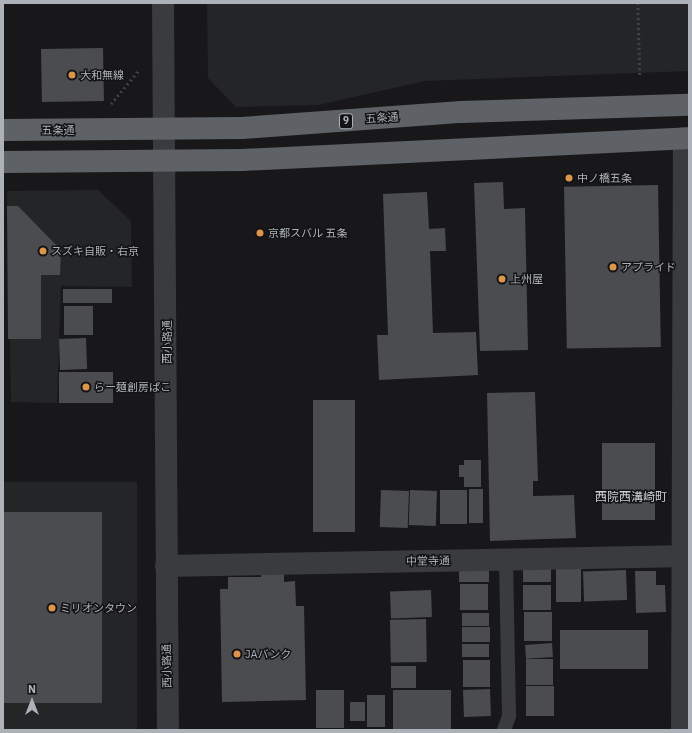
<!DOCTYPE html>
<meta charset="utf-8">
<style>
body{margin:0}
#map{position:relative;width:692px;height:733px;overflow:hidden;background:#18181a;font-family:"IBM Plex Sans","Noto Sans JP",sans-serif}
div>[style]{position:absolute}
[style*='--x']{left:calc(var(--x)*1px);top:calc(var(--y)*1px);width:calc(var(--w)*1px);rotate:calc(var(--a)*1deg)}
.built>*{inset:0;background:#242527;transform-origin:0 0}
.building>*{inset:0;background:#4a4c4f;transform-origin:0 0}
.path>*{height:2.5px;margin-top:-1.25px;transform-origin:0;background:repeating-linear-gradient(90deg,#404245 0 2px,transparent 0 5px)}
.service>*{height:14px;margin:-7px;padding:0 7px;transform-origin:7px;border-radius:7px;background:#393b3e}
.minor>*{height:22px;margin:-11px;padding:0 11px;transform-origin:11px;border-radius:11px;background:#393b3e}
.tertiary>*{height:22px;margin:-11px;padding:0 11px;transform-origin:11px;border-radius:11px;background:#393b3e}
.trunk>*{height:22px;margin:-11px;padding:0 11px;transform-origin:11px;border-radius:11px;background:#5e6266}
.dots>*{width:11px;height:11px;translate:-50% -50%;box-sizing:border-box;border:2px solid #131315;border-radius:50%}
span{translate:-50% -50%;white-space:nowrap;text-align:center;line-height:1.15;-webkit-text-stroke:3px #131315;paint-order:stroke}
.shield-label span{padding:1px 3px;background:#131315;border:1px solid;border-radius:3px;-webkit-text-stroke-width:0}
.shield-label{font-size:10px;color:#acb2b8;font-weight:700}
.poi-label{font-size:11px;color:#acb2b8}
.left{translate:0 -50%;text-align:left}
.street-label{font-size:11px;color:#acb2b8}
.neighbourhood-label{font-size:12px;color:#ccd0d4}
.frame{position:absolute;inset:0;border:4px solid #acb2b8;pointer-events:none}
.north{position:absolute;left:12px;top:681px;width:40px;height:40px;-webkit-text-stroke:3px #131315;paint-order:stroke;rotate:0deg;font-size:11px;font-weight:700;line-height:16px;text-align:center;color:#acb2b8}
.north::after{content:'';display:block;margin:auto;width:14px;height:18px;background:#acb2b8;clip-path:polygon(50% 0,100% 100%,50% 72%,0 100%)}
</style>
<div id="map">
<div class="built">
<i style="clip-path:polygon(207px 3px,689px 3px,689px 71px,425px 81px,318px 105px,236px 107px,208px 78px)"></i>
<i style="clip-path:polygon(98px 190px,131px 221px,132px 287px,61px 286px,57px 403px,11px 402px,7px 191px)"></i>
<i style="left:3px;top:482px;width:134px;height:248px"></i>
</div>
<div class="building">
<i style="left:103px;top:48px;width:53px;height:62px;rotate:89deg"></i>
<i style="clip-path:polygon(503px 182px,504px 209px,525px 208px,528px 350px,480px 351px,474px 183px)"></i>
<i style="left:658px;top:185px;width:162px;height:94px;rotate:89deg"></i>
<i style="clip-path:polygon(427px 192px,429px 229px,445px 228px,446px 251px,430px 251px,433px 333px,476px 332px,478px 375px,379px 380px,377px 335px,388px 335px,383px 194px)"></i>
<i style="clip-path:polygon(7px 206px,18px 206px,61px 250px,60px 275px,41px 275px,41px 339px,8px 339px)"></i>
<i style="left:63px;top:289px;width:49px;height:14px"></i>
<i style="left:64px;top:306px;width:29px;height:29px"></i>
<i style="left:86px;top:338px;width:31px;height:27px;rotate:88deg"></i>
<i style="left:59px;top:372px;width:54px;height:31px"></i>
<i style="clip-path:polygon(535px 392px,538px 481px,533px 481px,533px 496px,574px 495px,576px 538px,490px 541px,487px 393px)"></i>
<i style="left:313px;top:400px;width:42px;height:132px"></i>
<i style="left:602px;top:443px;width:53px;height:77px"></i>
<i style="clip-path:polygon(464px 460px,481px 460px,481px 487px,464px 487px,464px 477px,459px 477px,459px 465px,464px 465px)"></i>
<i style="left:469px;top:489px;width:14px;height:34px"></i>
<i style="left:381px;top:490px;width:28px;height:37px;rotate:2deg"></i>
<i style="left:410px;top:490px;width:27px;height:35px;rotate:2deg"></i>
<i style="left:440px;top:490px;width:27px;height:34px"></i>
<i style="left:102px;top:512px;width:191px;height:99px;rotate:90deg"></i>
<i style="left:556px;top:568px;width:25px;height:34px"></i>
<i style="left:459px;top:569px;width:30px;height:13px"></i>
<i style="left:551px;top:569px;width:13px;height:28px;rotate:90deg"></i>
<i style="left:626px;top:570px;width:30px;height:43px;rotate:88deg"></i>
<i style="clip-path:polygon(635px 571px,656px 571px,656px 585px,665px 585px,666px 612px,636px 613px)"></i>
<i style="clip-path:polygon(261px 574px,284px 574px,284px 582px,295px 581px,296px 606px,304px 606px,306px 700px,222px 702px,220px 589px,228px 589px,228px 577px,261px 577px)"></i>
<i style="left:488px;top:584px;width:26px;height:28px;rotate:90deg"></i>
<i style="left:523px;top:585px;width:28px;height:25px"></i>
<i style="left:431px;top:590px;width:27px;height:41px;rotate:88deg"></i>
<i style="left:524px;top:612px;width:28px;height:29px"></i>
<i style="left:462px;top:613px;width:27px;height:13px"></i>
<i style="left:426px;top:619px;width:43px;height:36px;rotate:89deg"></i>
<i style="left:462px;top:627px;width:28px;height:15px"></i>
<i style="left:560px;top:630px;width:88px;height:39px"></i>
<i style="left:552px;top:643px;width:14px;height:27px;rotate:86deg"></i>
<i style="left:489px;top:644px;width:13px;height:27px;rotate:90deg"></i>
<i style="left:526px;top:659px;width:27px;height:26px"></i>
<i style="left:463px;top:660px;width:27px;height:27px"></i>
<i style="left:391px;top:666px;width:25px;height:22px"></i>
<i style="left:526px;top:686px;width:28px;height:30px"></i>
<i style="left:490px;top:689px;width:27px;height:27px;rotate:88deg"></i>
<i style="left:316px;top:690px;width:28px;height:38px"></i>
<i style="left:393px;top:690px;width:58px;height:40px"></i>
<i style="left:367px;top:695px;width:18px;height:32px"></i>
<i style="left:350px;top:702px;width:15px;height:19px"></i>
</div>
<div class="path">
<i style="--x:638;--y:3;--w:73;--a:88.4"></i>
<i style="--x:111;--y:104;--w:43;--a:-50.7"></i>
</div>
<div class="service">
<i style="--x:504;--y:730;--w:15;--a:-70"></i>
<i style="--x:509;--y:716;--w:156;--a:-91.1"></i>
</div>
<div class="minor">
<i style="--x:166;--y:566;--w:523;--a:-1.1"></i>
<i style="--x:682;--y:730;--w:592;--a:-89.81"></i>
</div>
<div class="tertiary">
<i style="--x:163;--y:3;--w:727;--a:89.61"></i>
</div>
<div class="trunk">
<i style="--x:3;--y:130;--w:239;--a:-0.5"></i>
<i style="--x:242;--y:128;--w:220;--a:-4.2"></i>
<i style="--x:461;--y:112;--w:228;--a:-1.8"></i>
<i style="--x:3;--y:162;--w:239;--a:-0.5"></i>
<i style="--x:242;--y:160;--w:448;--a:-2.8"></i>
</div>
<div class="dots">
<i style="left:72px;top:75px;background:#dd954c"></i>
<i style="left:569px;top:178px;background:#dd954c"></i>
<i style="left:260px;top:233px;background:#dd954c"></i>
<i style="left:43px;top:251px;background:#dd954c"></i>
<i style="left:613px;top:267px;background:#dd954c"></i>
<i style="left:502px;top:279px;background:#dd954c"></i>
<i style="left:86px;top:387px;background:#dd954c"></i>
<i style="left:52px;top:608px;background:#dd954c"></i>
<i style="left:237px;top:654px;background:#dd954c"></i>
</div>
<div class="shield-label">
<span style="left:346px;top:121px">9</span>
</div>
<div class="poi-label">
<span class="left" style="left:80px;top:75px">大和無線</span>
<span class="left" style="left:577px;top:178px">中ノ橋五条</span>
<span class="left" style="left:268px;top:233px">京都スバル 五条</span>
<span class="left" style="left:51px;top:251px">スズキ自販・右京</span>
<span class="left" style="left:621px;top:267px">アプライド</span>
<span class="left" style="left:510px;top:279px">上州屋</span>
<span class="left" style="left:94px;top:387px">らー麺創房ぱこ</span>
<span class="left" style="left:60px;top:608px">ミリオンタウン</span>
<span class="left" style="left:245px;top:654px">JAバンク</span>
</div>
<div class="street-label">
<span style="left:382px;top:118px;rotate:-4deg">五条通</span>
<span style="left:58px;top:130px">五条通</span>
<span style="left:167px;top:342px;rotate:-90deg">西小路通</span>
<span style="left:428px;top:561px;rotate:-1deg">中堂寺通</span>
<span style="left:167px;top:666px;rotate:-91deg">西小路通</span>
</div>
<div class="neighbourhood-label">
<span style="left:631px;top:497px">西院西溝崎町</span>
</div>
<div class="frame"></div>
<div class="north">N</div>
</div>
